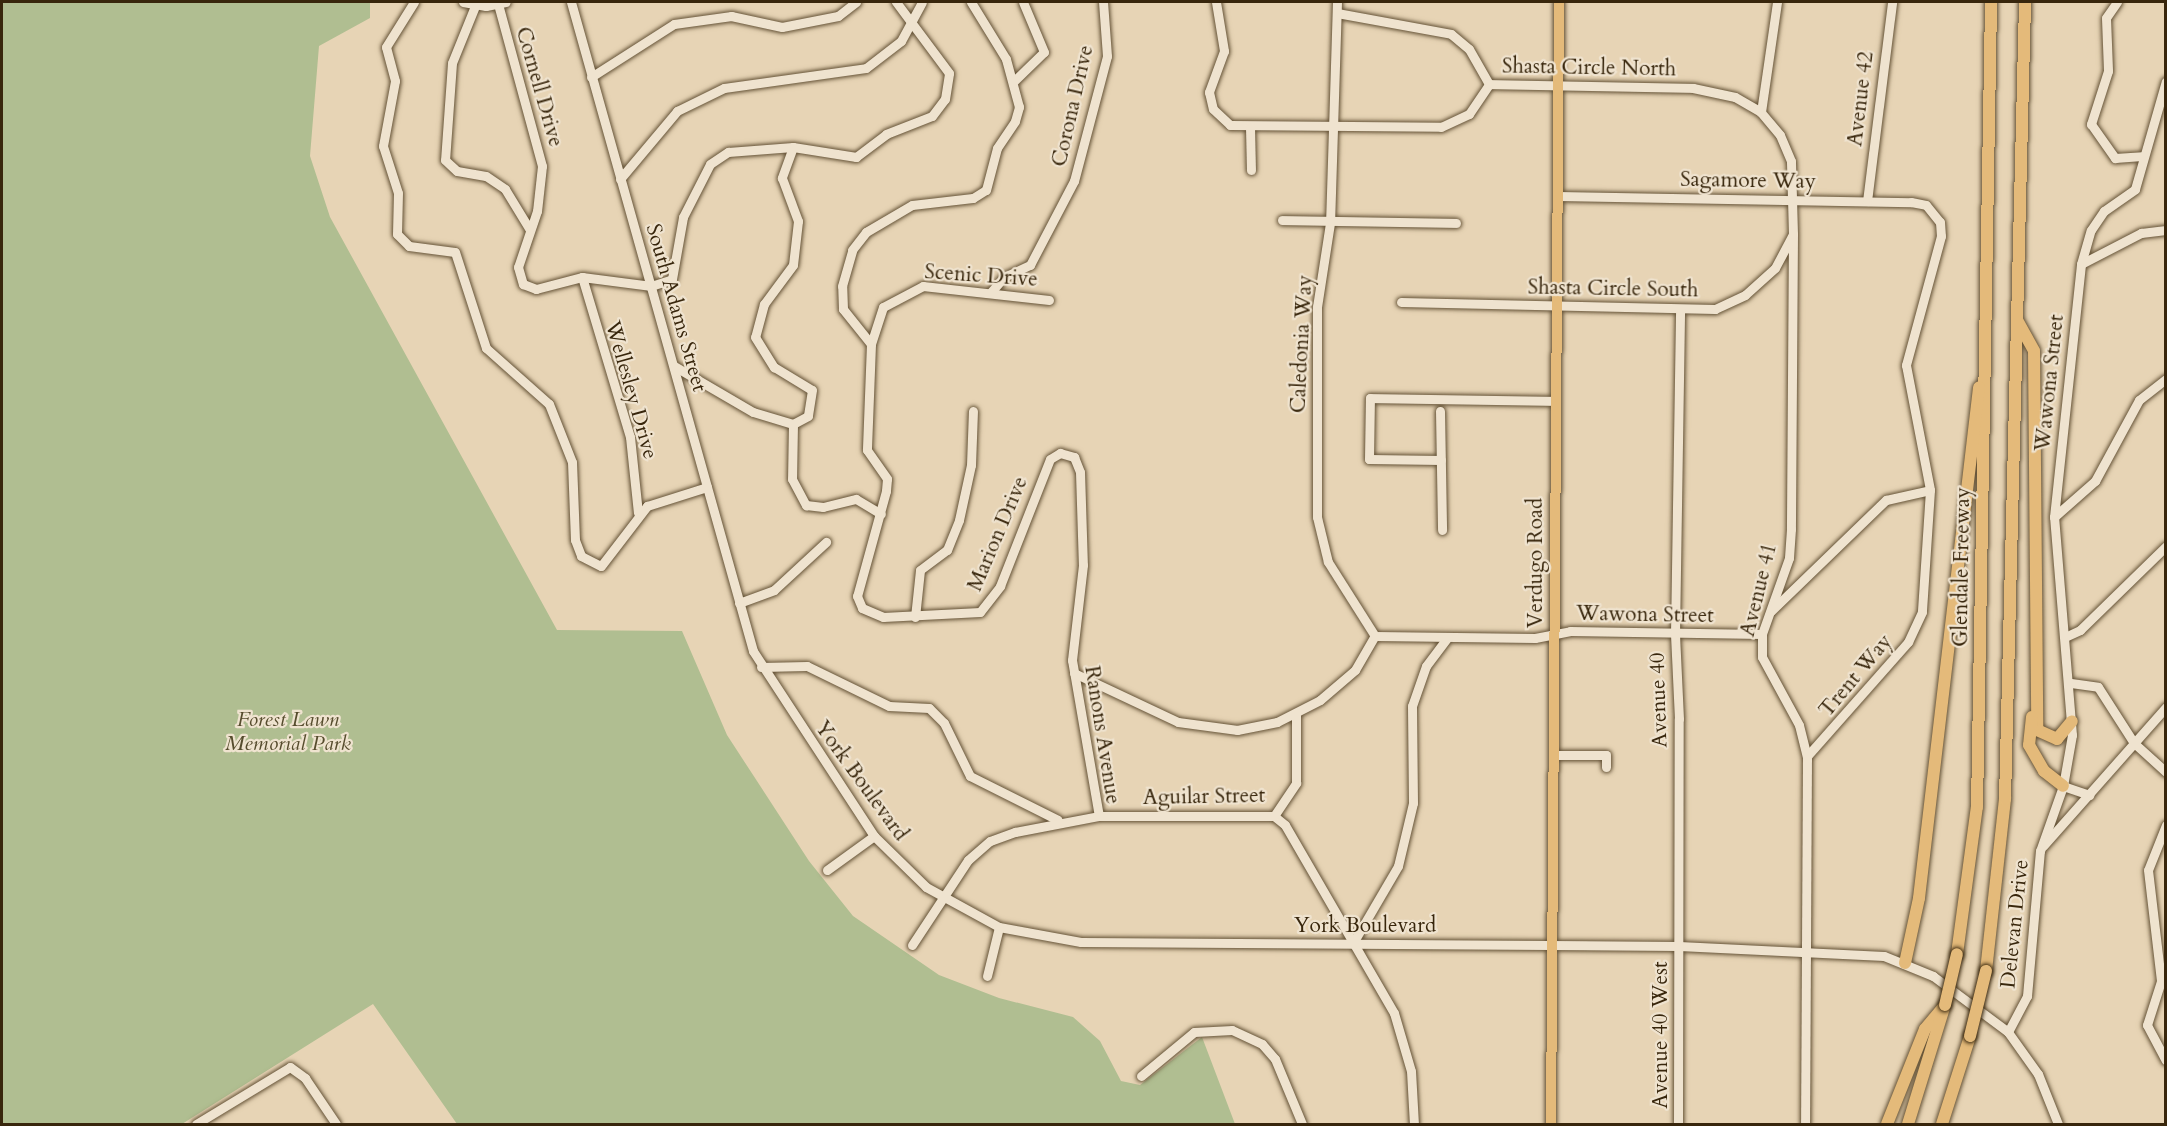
<!DOCTYPE html>
<style>
body{margin:0}
#map{position:relative;width:2167px;height:1126px;overflow:hidden;background:#e7d4b5;font-family:Cardo,serif}
div>[style]{position:absolute}
[style*='--x']{left:calc(var(--x)*1px);top:calc(var(--y)*1px);width:calc(var(--w)*1px);rotate:calc(var(--a)*1deg)}
.green>*{inset:0;background:#b0be91}
.roads{filter:drop-shadow(0 0 2px #645236) drop-shadow(0 0 2px #645236)}
.minor>*{height:9px;margin:-4.5px;padding:0 4.5px;transform-origin:4.5px;border-radius:4.5px;background:#efe3cf}
.major>*{height:10px;margin:-5px;padding:0 5px;transform-origin:5px;border-radius:5px;background:#e4ba7a}
.highway>*{height:12px;margin:-6px;padding:0 6px;transform-origin:6px;border-radius:6px;background:#e4ba7a}
.bridges{filter:drop-shadow(0 0 2px #38260c) drop-shadow(0 0 2px #38260c)}
.highway-bridge>*{height:12px;margin:-6px;padding:0 6px;transform-origin:6px;border-radius:6px;background:#e4ba7a}
span{translate:-50% -50%;white-space:nowrap;text-align:center;line-height:1.15;-webkit-text-stroke:4.5px #efe3cf;paint-order:stroke}
.street-label{font-size:21px;color:#38260c}
.park-label{font-size:21px;color:#564c2d;font-style:italic}
.frame{position:absolute;inset:0;border:3px solid #38260c;pointer-events:none}
</style>
<div id="map">
<div class="green">
<i style="clip-path:polygon(2px 2px,370px 2px,370px 18px,319px 46px,310px 156px,330px 217px,557px 630px,682px 631px,727px 735px,809px 861px,853px 916px,939px 975px,999px 998px,1073px 1017px,1100px 1041px,1121px 1081px,1140px 1085px,1202px 1037px,1235px 1124px,457px 1124px,373px 1004px,182px 1124px,2px 1124px)"></i>
</div>
<div class="roads">
<div class="minor">
<i style="--x:414;--y:2;--w:53;--a:121.9"></i>
<i style="--x:386;--y:47;--w:35;--a:75"></i>
<i style="--x:395;--y:81;--w:66;--a:100.5"></i>
<i style="--x:383;--y:146;--w:49;--a:72.3"></i>
<i style="--x:398;--y:193;--w:41;--a:91.4"></i>
<i style="--x:397;--y:234;--w:17;--a:45"></i>
<i style="--x:409;--y:246;--w:46;--a:7.4"></i>
<i style="--x:455;--y:252;--w:101;--a:72.1"></i>
<i style="--x:486;--y:348;--w:84;--a:41.6"></i>
<i style="--x:549;--y:404;--w:62;--a:68.4"></i>
<i style="--x:572;--y:462;--w:78;--a:87.8"></i>
<i style="--x:575;--y:540;--w:17;--a:69"></i>
<i style="--x:581;--y:556;--w:22;--a:27"></i>
<i style="--x:601;--y:566;--w:76;--a:-52.5"></i>
<i style="--x:647;--y:506;--w:63;--a:-17.6"></i>
<i style="--x:463;--y:2;--w:23;--a:10"></i>
<i style="--x:486;--y:6;--w:20;--a:-11"></i>
<i style="--x:571;--y:2;--w:674;--a:74.33"></i>
<i style="--x:753;--y:651;--w:221;--a:56.8"></i>
<i style="--x:874;--y:836;--w:73;--a:44.4"></i>
<i style="--x:926;--y:887;--w:83;--a:28.7"></i>
<i style="--x:999;--y:927;--w:83;--a:10.4"></i>
<i style="--x:1081;--y:942;--w:598;--a:0.38"></i>
<i style="--x:1679;--y:946;--w:205;--a:2.8"></i>
<i style="--x:1884;--y:956;--w:53;--a:22.2"></i>
<i style="--x:1933;--y:976;--w:94;--a:36.7"></i>
<i style="--x:2008;--y:1032;--w:52;--a:54.5"></i>
<i style="--x:2038;--y:1074;--w:54;--a:68.2"></i>
<i style="--x:1216;--y:2;--w:50;--a:80.7"></i>
<i style="--x:1224;--y:51;--w:44;--a:110.1"></i>
<i style="--x:1209;--y:92;--w:17;--a:77"></i>
<i style="--x:1213;--y:109;--w:23;--a:43"></i>
<i style="--x:1230;--y:125;--w:211;--a:0.5"></i>
<i style="--x:1441;--y:127;--w:31;--a:-25"></i>
<i style="--x:1469;--y:114;--w:36;--a:-56"></i>
<i style="--x:1337;--y:2;--w:221;--a:91.8"></i>
<i style="--x:1330;--y:223;--w:85;--a:98.8"></i>
<i style="--x:1317;--y:307;--w:210;--a:90"></i>
<i style="--x:1317;--y:517;--w:46;--a:76.3"></i>
<i style="--x:1328;--y:562;--w:88;--a:57.6"></i>
<i style="--x:2117;--y:2;--w:19;--a:125"></i>
<i style="--x:2106;--y:18;--w:53;--a:87.8"></i>
<i style="--x:2108;--y:71;--w:56;--a:107.8"></i>
<i style="--x:2091;--y:124;--w:42;--a:54.8"></i>
<i style="--x:2115;--y:158;--w:27;--a:-4"></i>
<i style="--x:498;--y:4;--w:168;--a:74.8"></i>
<i style="--x:542;--y:166;--w:45;--a:96.3"></i>
<i style="--x:537;--y:211;--w:59;--a:108.7"></i>
<i style="--x:518;--y:267;--w:18;--a:74"></i>
<i style="--x:523;--y:284;--w:14;--a:21"></i>
<i style="--x:536;--y:289;--w:48;--a:-14.6"></i>
<i style="--x:582;--y:277;--w:70;--a:7.4"></i>
<i style="--x:651;--y:286;--w:22;--a:-18"></i>
<i style="--x:672;--y:279;--w:63;--a:-79.9"></i>
<i style="--x:683;--y:217;--w:59;--a:-63"></i>
<i style="--x:710;--y:164;--w:22;--a:-34"></i>
<i style="--x:728;--y:152;--w:65;--a:-4.4"></i>
<i style="--x:793;--y:147;--w:64;--a:9"></i>
<i style="--x:856;--y:157;--w:38;--a:-37"></i>
<i style="--x:886;--y:134;--w:49;--a:-21.4"></i>
<i style="--x:932;--y:116;--w:21;--a:-53"></i>
<i style="--x:945;--y:99;--w:26;--a:-81"></i>
<i style="--x:949;--y:73;--w:89;--a:-126.7"></i>
<i style="--x:475;--y:6;--w:61;--a:112"></i>
<i style="--x:452;--y:63;--w:97;--a:94.1"></i>
<i style="--x:445;--y:160;--w:16;--a:43"></i>
<i style="--x:457;--y:171;--w:29;--a:10"></i>
<i style="--x:486;--y:176;--w:23;--a:34"></i>
<i style="--x:505;--y:189;--w:48;--a:58.6"></i>
<i style="--x:1337;--y:13;--w:116;--a:10.4"></i>
<i style="--x:1451;--y:34;--w:23;--a:40"></i>
<i style="--x:1469;--y:49;--w:40;--a:60.3"></i>
<i style="--x:591;--y:77;--w:98;--a:-32.6"></i>
<i style="--x:674;--y:24;--w:58;--a:-8"></i>
<i style="--x:731;--y:16;--w:52;--a:12.2"></i>
<i style="--x:782;--y:27;--w:57;--a:-11.1"></i>
<i style="--x:838;--y:16;--w:23;--a:-38"></i>
<i style="--x:1013;--y:82;--w:43;--a:-44.1"></i>
<i style="--x:1044;--y:52;--w:54;--a:-112.8"></i>
<i style="--x:1761;--y:112;--w:111;--a:-81.7"></i>
<i style="--x:1250;--y:127;--w:43;--a:88.7"></i>
<i style="--x:793;--y:147;--w:33;--a:110"></i>
<i style="--x:782;--y:178;--w:46;--a:69.6"></i>
<i style="--x:798;--y:221;--w:44;--a:96.5"></i>
<i style="--x:793;--y:265;--w:49;--a:126.6"></i>
<i style="--x:764;--y:304;--w:34;--a:105"></i>
<i style="--x:755;--y:337;--w:36;--a:58"></i>
<i style="--x:774;--y:367;--w:44;--a:31.2"></i>
<i style="--x:812;--y:390;--w:26;--a:99"></i>
<i style="--x:808;--y:416;--w:17;--a:152"></i>
<i style="--x:620;--y:179;--w:89;--a:-50"></i>
<i style="--x:677;--y:111;--w:52;--a:-26.1"></i>
<i style="--x:724;--y:88;--w:143;--a:-8"></i>
<i style="--x:866;--y:68;--w:44;--a:-37.6"></i>
<i style="--x:901;--y:41;--w:44;--a:-61.7"></i>
<i style="--x:1558;--y:196;--w:353;--a:1"></i>
<i style="--x:1911;--y:202;--w:15;--a:11"></i>
<i style="--x:1926;--y:205;--w:22;--a:51"></i>
<i style="--x:1940;--y:222;--w:14;--a:86"></i>
<i style="--x:1941;--y:236;--w:134;--a:105.2"></i>
<i style="--x:1906;--y:365;--w:127;--a:79.1"></i>
<i style="--x:1930;--y:490;--w:122;--a:93.8"></i>
<i style="--x:1922;--y:612;--w:33;--a:115"></i>
<i style="--x:1908;--y:642;--w:152;--a:131.5"></i>
<i style="--x:1867;--y:201;--w:201;--a:-82.8"></i>
<i style="--x:1282;--y:220;--w:174;--a:1"></i>
<i style="--x:1793;--y:234;--w:295;--a:90.4"></i>
<i style="--x:1791;--y:529;--w:29;--a:94"></i>
<i style="--x:1789;--y:558;--w:81;--a:109.6"></i>
<i style="--x:1762;--y:634;--w:23;--a:90"></i>
<i style="--x:1762;--y:657;--w:77;--a:61.4"></i>
<i style="--x:1799;--y:725;--w:32;--a:76"></i>
<i style="--x:1807;--y:756;--w:368;--a:90.3"></i>
<i style="--x:2081;--y:264;--w:68;--a:-27.3"></i>
<i style="--x:2141;--y:233;--w:25;--a:-7"></i>
<i style="--x:582;--y:277;--w:167;--a:73.3"></i>
<i style="--x:630;--y:437;--w:76;--a:84"></i>
<i style="--x:991;--y:292;--w:20;--a:-49"></i>
<i style="--x:1004;--y:277;--w:29;--a:-25"></i>
<i style="--x:1030;--y:265;--w:95;--a:-62.4"></i>
<i style="--x:1074;--y:181;--w:129;--a:-75.2"></i>
<i style="--x:1107;--y:56;--w:54;--a:-94.2"></i>
<i style="--x:1049;--y:300;--w:127;--a:-173.7"></i>
<i style="--x:923;--y:286;--w:45;--a:152.3"></i>
<i style="--x:883;--y:307;--w:39;--a:108"></i>
<i style="--x:871;--y:344;--w:106;--a:92.2"></i>
<i style="--x:867;--y:450;--w:35;--a:55"></i>
<i style="--x:887;--y:479;--w:12;--a:95"></i>
<i style="--x:886;--y:491;--w:109;--a:105.4"></i>
<i style="--x:857;--y:596;--w:13;--a:67"></i>
<i style="--x:862;--y:608;--w:23;--a:23"></i>
<i style="--x:883;--y:617;--w:97;--a:-3"></i>
<i style="--x:980;--y:612;--w:33;--a:-52"></i>
<i style="--x:1000;--y:586;--w:136;--a:-68.5"></i>
<i style="--x:1050;--y:459;--w:12;--a:-31"></i>
<i style="--x:1060;--y:453;--w:15;--a:16"></i>
<i style="--x:1074;--y:457;--w:16;--a:68"></i>
<i style="--x:1080;--y:472;--w:93;--a:88.2"></i>
<i style="--x:1083;--y:565;--w:96;--a:96.6"></i>
<i style="--x:1072;--y:660;--w:158;--a:80.2"></i>
<i style="--x:1401;--y:302;--w:314;--a:1.3"></i>
<i style="--x:1715;--y:309;--w:33;--a:-25"></i>
<i style="--x:1745;--y:295;--w:40;--a:-42"></i>
<i style="--x:1775;--y:268;--w:38;--a:-62"></i>
<i style="--x:1793;--y:234;--w:73;--a:-91.6"></i>
<i style="--x:1791;--y:161;--w:28;--a:-113"></i>
<i style="--x:1780;--y:135;--w:30;--a:-130"></i>
<i style="--x:1761;--y:112;--w:30;--a:-150"></i>
<i style="--x:1735;--y:97;--w:43;--a:-167.9"></i>
<i style="--x:1693;--y:88;--w:204;--a:-178.9"></i>
<i style="--x:871;--y:344;--w:45;--a:-128.7"></i>
<i style="--x:843;--y:309;--w:23;--a:-92"></i>
<i style="--x:842;--y:286;--w:37;--a:-74"></i>
<i style="--x:852;--y:250;--w:23;--a:-52"></i>
<i style="--x:866;--y:232;--w:53;--a:-30.4"></i>
<i style="--x:912;--y:205;--w:61;--a:-6.5"></i>
<i style="--x:973;--y:198;--w:15;--a:-32"></i>
<i style="--x:986;--y:190;--w:43;--a:-75.3"></i>
<i style="--x:997;--y:148;--w:32;--a:-56"></i>
<i style="--x:1015;--y:121;--w:15;--a:-74"></i>
<i style="--x:1019;--y:107;--w:50;--a:-105.2"></i>
<i style="--x:1006;--y:59;--w:67;--a:-121.6"></i>
<i style="--x:674;--y:366;--w:91;--a:30.2"></i>
<i style="--x:753;--y:412;--w:42;--a:16.7"></i>
<i style="--x:793;--y:424;--w:55;--a:91"></i>
<i style="--x:792;--y:479;--w:30;--a:62"></i>
<i style="--x:806;--y:505;--w:17;--a:7"></i>
<i style="--x:823;--y:507;--w:34;--a:-14"></i>
<i style="--x:856;--y:499;--w:29;--a:31"></i>
<i style="--x:1440;--y:411;--w:119;--a:89"></i>
<i style="--x:1441;--y:460;--w:72;--a:-179.2"></i>
<i style="--x:1369;--y:459;--w:61;--a:-89.1"></i>
<i style="--x:1370;--y:398;--w:186;--a:0.9"></i>
<i style="--x:2054;--y:517;--w:55;--a:-41.3"></i>
<i style="--x:2095;--y:481;--w:92;--a:-61.5"></i>
<i style="--x:2139;--y:400;--w:34;--a:-38"></i>
<i style="--x:739;--y:603;--w:37;--a:-20"></i>
<i style="--x:774;--y:590;--w:71;--a:-42.7"></i>
<i style="--x:1771;--y:611;--w:160;--a:-44"></i>
<i style="--x:1886;--y:500;--w:45;--a:-12.8"></i>
<i style="--x:915;--y:617;--w:47;--a:-83.9"></i>
<i style="--x:920;--y:570;--w:34;--a:-37"></i>
<i style="--x:947;--y:550;--w:32;--a:-68"></i>
<i style="--x:959;--y:520;--w:56;--a:-77.7"></i>
<i style="--x:971;--y:465;--w:54;--a:-87.9"></i>
<i style="--x:2065;--y:637;--w:17;--a:-25"></i>
<i style="--x:2080;--y:630;--w:120;--a:-44.3"></i>
<i style="--x:761;--y:667;--w:46;--a:-1.2"></i>
<i style="--x:807;--y:666;--w:91;--a:26"></i>
<i style="--x:889;--y:706;--w:40;--a:2.9"></i>
<i style="--x:929;--y:708;--w:21;--a:45"></i>
<i style="--x:944;--y:723;--w:59;--a:63.9"></i>
<i style="--x:970;--y:776;--w:98;--a:26.6"></i>
<i style="--x:1074;--y:673;--w:115;--a:25.2"></i>
<i style="--x:1178;--y:722;--w:60;--a:7.7"></i>
<i style="--x:1237;--y:730;--w:41;--a:-11.3"></i>
<i style="--x:1277;--y:722;--w:48;--a:-27.1"></i>
<i style="--x:1320;--y:700;--w:46;--a:-40.6"></i>
<i style="--x:1355;--y:670;--w:39;--a:-60"></i>
<i style="--x:1375;--y:636;--w:160;--a:0.7"></i>
<i style="--x:1535;--y:638;--w:36;--a:-11"></i>
<i style="--x:1570;--y:631;--w:192;--a:0.9"></i>
<i style="--x:2071;--y:683;--w:27;--a:8"></i>
<i style="--x:2098;--y:687;--w:67;--a:57.3"></i>
<i style="--x:2134;--y:743;--w:43;--a:42.2"></i>
<i style="--x:1553;--y:755;--w:53;--a:0"></i>
<i style="--x:1606;--y:755;--w:12;--a:90"></i>
<i style="--x:2063;--y:786;--w:28;--a:19"></i>
<i style="--x:1274;--y:816;--w:14;--a:39"></i>
<i style="--x:1285;--y:825;--w:217;--a:59.9"></i>
<i style="--x:1394;--y:1013;--w:60;--a:73.7"></i>
<i style="--x:1411;--y:1071;--w:53;--a:86.8"></i>
<i style="--x:2166;--y:825;--w:48;--a:111.8"></i>
<i style="--x:2148;--y:870;--w:112;--a:83.3"></i>
<i style="--x:2161;--y:981;--w:46;--a:107.7"></i>
<i style="--x:2147;--y:1025;--w:40;--a:62"></i>
<i style="--x:2043;--y:846;--w:186;--a:-48.5"></i>
<i style="--x:827;--y:870;--w:58;--a:-35.9"></i>
<i style="--x:1353;--y:943;--w:89;--a:-59.7"></i>
<i style="--x:1398;--y:866;--w:65;--a:-76.6"></i>
<i style="--x:1413;--y:803;--w:97;--a:-90.6"></i>
<i style="--x:1412;--y:706;--w:42;--a:-70.7"></i>
<i style="--x:1426;--y:666;--w:36;--a:-53"></i>
<i style="--x:912;--y:945;--w:102;--a:-56.6"></i>
<i style="--x:968;--y:860;--w:29;--a:-41"></i>
<i style="--x:990;--y:841;--w:27;--a:-20"></i>
<i style="--x:1015;--y:832;--w:86;--a:-10.8"></i>
<i style="--x:1099;--y:816;--w:175;--a:0"></i>
<i style="--x:1274;--y:816;--w:40;--a:-56"></i>
<i style="--x:1296;--y:783;--w:69;--a:-90"></i>
<i style="--x:987;--y:976;--w:50;--a:-76.2"></i>
<i style="--x:2008;--y:1032;--w:41;--a:-62.2"></i>
<i style="--x:2027;--y:996;--w:146;--a:-84.9"></i>
<i style="--x:2040;--y:851;--w:69;--a:-70.5"></i>
<i style="--x:2063;--y:786;--w:52;--a:-80"></i>
<i style="--x:2072;--y:735;--w:219;--a:-94.7"></i>
<i style="--x:2054;--y:517;--w:254;--a:-83.9"></i>
<i style="--x:2081;--y:264;--w:35;--a:-74"></i>
<i style="--x:2091;--y:230;--w:23;--a:-56"></i>
<i style="--x:2104;--y:211;--w:38;--a:-35"></i>
<i style="--x:2135;--y:189;--w:112;--a:-74"></i>
<i style="--x:1141;--y:1076;--w:69;--a:-39.7"></i>
<i style="--x:1194;--y:1032;--w:38;--a:-3"></i>
<i style="--x:1232;--y:1030;--w:33;--a:25"></i>
<i style="--x:1262;--y:1044;--w:20;--a:49"></i>
<i style="--x:1275;--y:1059;--w:70;--a:67.4"></i>
<i style="--x:196;--y:1124;--w:110;--a:-31.2"></i>
<i style="--x:290;--y:1067;--w:19;--a:36"></i>
<i style="--x:305;--y:1078;--w:55;--a:56"></i>
<i style="--x:1678;--y:1124;--w:405;--a:-89.9"></i>
<i style="--x:1679;--y:719;--w:85;--a:-92.7"></i>
<i style="--x:1675;--y:634;--w:325;--a:-89.1"></i>
</div>
<div class="major">
<i style="--x:1551;--y:1124;--w:1122;--a:-89.59"></i>
</div>
<div class="highway">
<i style="--x:2017;--y:320;--w:35;--a:61"></i>
<i style="--x:2034;--y:351;--w:379;--a:89.5"></i>
<i style="--x:2037;--y:730;--w:22;--a:24"></i>
<i style="--x:2057;--y:739;--w:23;--a:-50"></i>
<i style="--x:2032;--y:717;--w:28;--a:96"></i>
<i style="--x:2029;--y:745;--w:30;--a:60"></i>
<i style="--x:2044;--y:771;--w:24;--a:38"></i>
<i style="--x:1957;--y:954;--w:148;--a:-82.3"></i>
<i style="--x:1977;--y:807;--w:805;--a:-89"></i>
<i style="--x:1905;--y:963;--w:66;--a:-77.8"></i>
<i style="--x:1919;--y:898;--w:514;--a:-83.29"></i>
<i style="--x:1986;--y:971;--w:173;--a:-83.7"></i>
<i style="--x:2005;--y:799;--w:797;--a:-88.56"></i>
<i style="--x:1887;--y:1124;--w:102;--a:-68.2"></i>
<i style="--x:1925;--y:1029;--w:31;--a:-50"></i>
<i style="--x:1908;--y:1124;--w:121;--a:-72.8"></i>
<i style="--x:1942;--y:1124;--w:92;--a:-72.3"></i>
</div>
</div>
<div class="bridges">
<div class="highway-bridge">
<i style="--x:1945;--y:1005;--w:52;--a:-76.8"></i>
<i style="--x:1970;--y:1036;--w:67;--a:-76.2"></i>
</div>
</div>
<div class="street-label">
<span style="left:1589px;top:68px;rotate:1deg">Shasta Circle North</span>
<span style="left:539px;top:87px;rotate:74deg">Cornell Drive</span>
<span style="left:1861px;top:99px;rotate:-83deg">Avenue 42</span>
<span style="left:1073px;top:106px;rotate:-77deg">Corona Drive</span>
<span style="left:1748px;top:181px;rotate:1deg">Sagamore Way</span>
<span style="left:981px;top:276px;rotate:4deg">Scenic Drive</span>
<span style="left:1613px;top:289px;rotate:1deg">Shasta Circle South</span>
<span style="left:676px;top:308px;rotate:74deg">South Adams Street</span>
<span style="left:1302px;top:344px;rotate:-87deg">Caledonia Way</span>
<span style="left:2050px;top:383px;rotate:-84deg">Wawona Street</span>
<span style="left:631px;top:390px;rotate:74deg">Wellesley Drive</span>
<span style="left:998px;top:534px;rotate:-67deg">Marion Drive</span>
<span style="left:1536px;top:563px;rotate:-90deg">Verdugo Road</span>
<span style="left:1962px;top:567px;rotate:-89deg">Glendale Freeway</span>
<span style="left:1759px;top:590px;rotate:-76deg">Avenue 41</span>
<span style="left:1645px;top:615px;rotate:1deg">Wawona Street</span>
<span style="left:1856px;top:676px;rotate:-50deg">Trent Way</span>
<span style="left:1659px;top:700px;rotate:-92deg">Avenue 40</span>
<span style="left:1102px;top:735px;rotate:81deg">Ranons Avenue</span>
<span style="left:861px;top:781px;rotate:54deg">York Boulevard</span>
<span style="left:1204px;top:797px;rotate:-1deg">Aguilar Street</span>
<span style="left:2015px;top:924px;rotate:-84deg">Delevan Drive</span>
<span style="left:1365px;top:926px">York Boulevard</span>
<span style="left:1661px;top:1035px;rotate:-90deg">Avenue 40 West</span>
</div>
<div class="park-label">
<span style="left:288px;top:732px">Forest Lawn<br>Memorial Park</span>
</div>
<div class="frame"></div>
</div>
